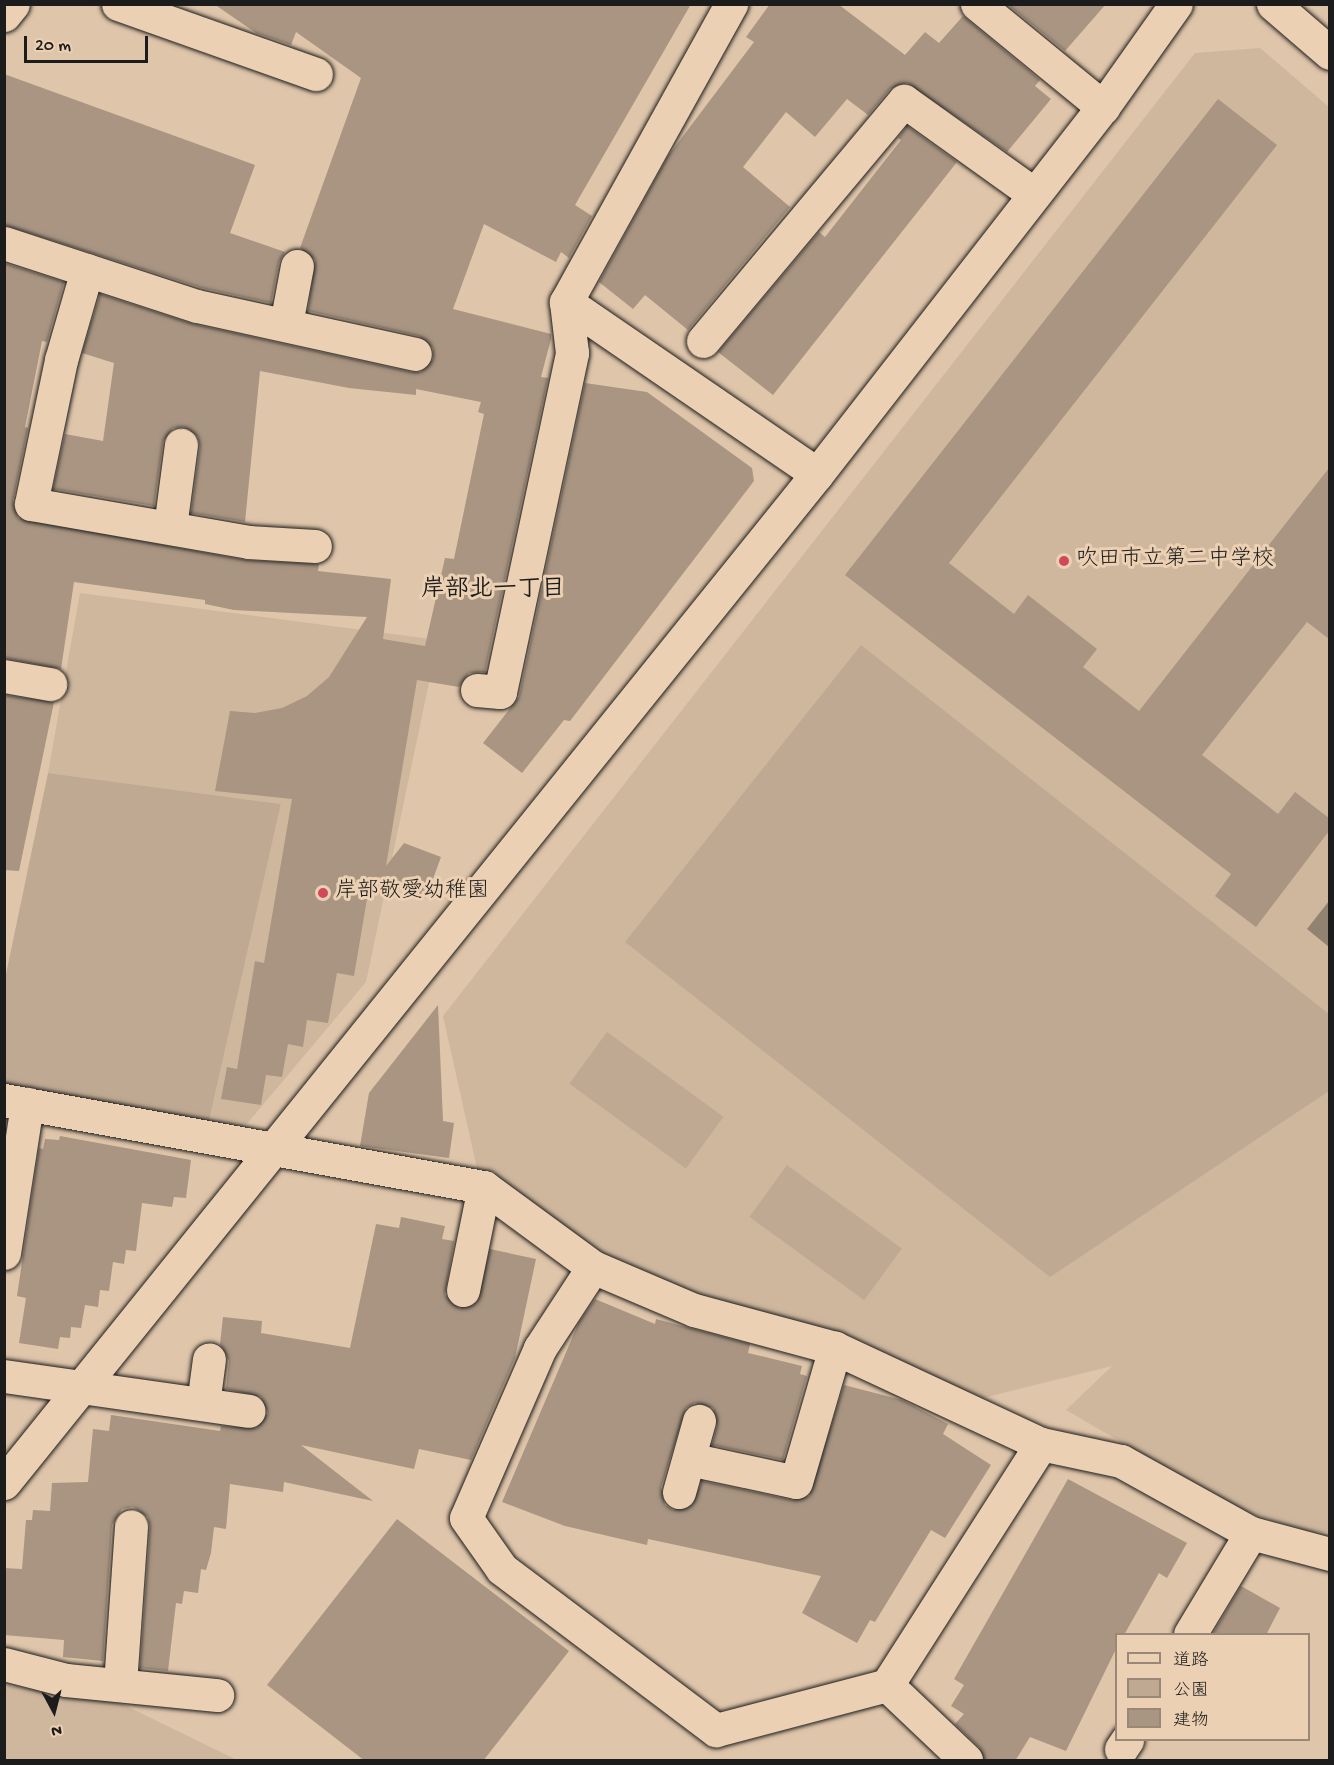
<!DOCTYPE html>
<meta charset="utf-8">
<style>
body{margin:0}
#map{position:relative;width:1334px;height:1765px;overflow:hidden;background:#dfc5aa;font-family:"Gochi Hand","Klee One",sans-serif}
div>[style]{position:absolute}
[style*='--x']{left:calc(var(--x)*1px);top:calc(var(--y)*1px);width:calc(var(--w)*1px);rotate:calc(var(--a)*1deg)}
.built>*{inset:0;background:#cfb79e}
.green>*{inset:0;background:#bfa992;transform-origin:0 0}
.water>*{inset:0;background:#928272}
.building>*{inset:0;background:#a99582}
.roads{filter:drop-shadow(0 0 2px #1c1c1c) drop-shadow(0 0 2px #1c1c1c)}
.street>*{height:33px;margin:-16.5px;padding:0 16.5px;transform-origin:16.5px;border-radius:16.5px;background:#ecd0b3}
.secondary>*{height:33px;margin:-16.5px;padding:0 16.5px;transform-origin:16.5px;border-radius:16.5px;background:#ecd0b3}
.dots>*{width:16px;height:16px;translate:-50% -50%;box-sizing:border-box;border:3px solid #ecd0b3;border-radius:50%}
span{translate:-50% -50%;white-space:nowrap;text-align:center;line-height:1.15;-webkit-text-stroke:6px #ecd0b3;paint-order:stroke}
.poi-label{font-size:22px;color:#1c1c1c}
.left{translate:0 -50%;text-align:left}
.neighbourhood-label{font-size:24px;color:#1c1c1c;font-weight:700}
.frame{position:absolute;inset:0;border:6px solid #1c1c1c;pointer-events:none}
.legend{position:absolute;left:1115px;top:1633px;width:195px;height:108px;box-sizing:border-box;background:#ecd0b3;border:2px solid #987;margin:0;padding:8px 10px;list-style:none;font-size:18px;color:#1c1c1c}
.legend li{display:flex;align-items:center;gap:12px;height:30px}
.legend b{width:30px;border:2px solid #987}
.north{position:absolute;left:24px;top:1681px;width:60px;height:60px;-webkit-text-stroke:4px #ecd0b3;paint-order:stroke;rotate:173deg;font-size:16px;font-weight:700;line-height:24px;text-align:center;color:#1c1c1c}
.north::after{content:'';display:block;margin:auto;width:21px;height:27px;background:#1c1c1c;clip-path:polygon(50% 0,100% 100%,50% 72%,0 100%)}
.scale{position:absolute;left:24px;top:36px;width:124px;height:27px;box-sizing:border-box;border:3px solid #1c1c1c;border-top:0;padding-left:8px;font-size:18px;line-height:21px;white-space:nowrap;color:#1c1c1c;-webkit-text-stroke:4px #ecd0b3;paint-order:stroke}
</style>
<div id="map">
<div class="built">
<i style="clip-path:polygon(1260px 48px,1329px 107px,1329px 1532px,1311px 1532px,1236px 1509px,1066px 1410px,1112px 1366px,979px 1399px,703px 1297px,602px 1253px,503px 1189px,495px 1171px,478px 1173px,443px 1016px,1195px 53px)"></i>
<i style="clip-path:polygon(80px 593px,438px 640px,366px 982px,241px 1131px,208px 1125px,281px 804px,48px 773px)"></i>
<i style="clip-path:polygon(4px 1685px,116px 1701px,237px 1760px,5px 1760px)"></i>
</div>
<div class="green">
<i style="clip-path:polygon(861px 645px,1329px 1014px,1329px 1091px,1050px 1277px,625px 942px)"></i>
<i style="clip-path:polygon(48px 773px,281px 804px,208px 1125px,5px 1086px,5px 979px)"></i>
<i style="left:607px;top:1032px;width:144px;height:64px;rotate:36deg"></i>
<i style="left:787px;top:1165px;width:142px;height:64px;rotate:36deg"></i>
</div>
<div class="water">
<i style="clip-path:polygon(1329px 901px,1329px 947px,1307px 929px)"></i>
</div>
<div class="building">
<i style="clip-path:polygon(214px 4px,691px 4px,575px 205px,592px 216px,569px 258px,561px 252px,556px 262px,484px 224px,453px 309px,551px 334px,551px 339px,541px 377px,548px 378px,485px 672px,469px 673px,459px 687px,417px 680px,386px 866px,404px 843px,441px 857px,426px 898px,383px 882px,381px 895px,368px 893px,354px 976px,337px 973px,328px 1023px,307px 1020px,303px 1047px,288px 1044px,282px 1077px,266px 1075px,261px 1105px,221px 1099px,227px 1067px,237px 1069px,255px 961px,264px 963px,292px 799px,215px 791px,230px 711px,255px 713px,282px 708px,307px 696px,329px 677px,367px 617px,234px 610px,205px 604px,205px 600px,74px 582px,61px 669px,4px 658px,4px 263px,64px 282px,47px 342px,42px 341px,25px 427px,28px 428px,13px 501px,18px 518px,245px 560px,319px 564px,318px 571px,391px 579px,383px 639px,425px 646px,445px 558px,454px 559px,484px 414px,478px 412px,481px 402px,416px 389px,416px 395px,349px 388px,260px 371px,245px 522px,191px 513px,200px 447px,198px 437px,184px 427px,173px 428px,163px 442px,154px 506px,53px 489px,65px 434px,103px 441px,114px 363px,82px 353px,100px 294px,193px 324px,411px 372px,421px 372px,433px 359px,433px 348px,419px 336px,308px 311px,315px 260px,300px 248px,361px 78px,296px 32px,291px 45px,256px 33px)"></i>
<i style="clip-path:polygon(770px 4px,838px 4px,905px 55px,925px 32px,939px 43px,963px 16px,1040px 80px,1035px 86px,1051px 99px,1007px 152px,907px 83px,890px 89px,868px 115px,847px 99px,815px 137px,786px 112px,743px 167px,790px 207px,688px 330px,645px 295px,633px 309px,599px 282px,668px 156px,754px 42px,746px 37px)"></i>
<i style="clip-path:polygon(1007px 4px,1106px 4px,1065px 51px)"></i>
<i style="clip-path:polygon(4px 74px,255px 165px,230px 233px,285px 252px,279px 262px,271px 303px,202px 288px,4px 225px)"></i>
<i style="clip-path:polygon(1218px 99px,1277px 145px,949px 563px,1014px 614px,1028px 595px,1097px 649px,1083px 667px,1139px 711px,1329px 468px,1329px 639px,1307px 622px,1202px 755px,1278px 814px,1295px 792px,1329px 818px,1329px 831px,1256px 927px,1215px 896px,1231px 874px,845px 575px)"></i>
<i style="clip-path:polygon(907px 126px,957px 162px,773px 395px,718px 352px,819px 232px,825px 237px,901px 140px,898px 138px)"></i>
<i style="clip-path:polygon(585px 383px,647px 392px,752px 468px,754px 481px,570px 721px,564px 720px,522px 773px,483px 743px,519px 697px)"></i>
<i style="clip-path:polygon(4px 695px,54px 702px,19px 871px,4px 870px)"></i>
<i style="clip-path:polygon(438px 1005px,443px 1121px,454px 1123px,449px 1158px,360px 1146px,369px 1093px)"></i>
<i style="clip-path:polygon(60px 1136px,191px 1160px,186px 1198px,174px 1197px,172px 1207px,142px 1203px,136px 1251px,126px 1250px,124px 1264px,113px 1262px,109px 1291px,100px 1290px,98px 1307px,85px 1305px,81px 1328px,71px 1327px,70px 1338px,60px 1337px,58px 1349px,19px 1343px,26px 1298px,17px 1296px,39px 1148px,43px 1149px,45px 1139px,59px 1140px)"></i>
<i style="clip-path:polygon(401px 1217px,445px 1226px,442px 1239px,454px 1241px,445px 1295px,459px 1308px,477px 1302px,490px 1249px,536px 1259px,515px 1358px,471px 1460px,419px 1449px,414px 1469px,301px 1445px,373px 1501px,284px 1482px,283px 1492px,230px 1484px,226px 1529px,214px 1527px,211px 1553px,206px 1570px,201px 1569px,198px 1593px,184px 1591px,182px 1604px,176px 1603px,168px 1671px,140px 1668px,150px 1527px,148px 1517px,133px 1507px,122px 1509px,112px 1525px,103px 1661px,63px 1657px,64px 1640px,4px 1635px,4px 1568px,22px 1569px,26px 1520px,32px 1520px,33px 1510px,50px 1511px,52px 1483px,88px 1482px,93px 1429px,109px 1431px,111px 1415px,220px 1431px,221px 1426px,256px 1428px,268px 1413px,261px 1397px,226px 1389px,229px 1361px,220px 1344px,223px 1317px,262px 1321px,261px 1333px,350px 1348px,376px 1224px,399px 1228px)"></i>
<i style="clip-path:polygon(595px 1299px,655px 1324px,656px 1319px,750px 1344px,748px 1353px,802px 1366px,800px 1374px,807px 1376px,783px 1460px,712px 1445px,717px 1426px,713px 1408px,695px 1403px,686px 1408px,661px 1487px,665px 1505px,673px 1510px,692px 1505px,702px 1481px,792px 1500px,809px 1496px,844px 1385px,902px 1400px,948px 1424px,943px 1434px,991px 1465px,945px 1538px,931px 1530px,875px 1622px,870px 1620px,857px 1643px,802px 1613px,821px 1576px,648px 1539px,647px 1545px,565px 1526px,502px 1502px,579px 1322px)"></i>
<i style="clip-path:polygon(1068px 1479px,1187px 1543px,1167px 1578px,1159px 1573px,1124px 1635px,1116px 1635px,1116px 1649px,1066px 1751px,1030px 1737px,1015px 1761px,984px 1761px,979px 1747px,955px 1724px,964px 1714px,951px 1706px,964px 1685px,954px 1679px)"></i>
<i style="clip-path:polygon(397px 1519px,569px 1651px,483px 1761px,365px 1761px,267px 1685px)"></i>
<i style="clip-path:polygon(1241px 1586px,1280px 1608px,1266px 1635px,1212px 1635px)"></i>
</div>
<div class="roads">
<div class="street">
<i style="--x:118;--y:4;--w:210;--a:19.5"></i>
<i style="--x:977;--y:4;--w:163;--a:39.3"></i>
<i style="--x:4;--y:15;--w:14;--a:-51"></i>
<i style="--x:4;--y:243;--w:203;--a:18.1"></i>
<i style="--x:197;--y:306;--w:223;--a:12.4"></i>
<i style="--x:87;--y:270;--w:94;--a:106.1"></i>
<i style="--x:61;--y:360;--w:147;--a:101.8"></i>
<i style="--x:31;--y:504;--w:220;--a:9.9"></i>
<i style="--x:248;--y:542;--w:67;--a:3.4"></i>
<i style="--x:566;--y:302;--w:304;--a:34.4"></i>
<i style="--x:286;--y:324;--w:59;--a:-79.3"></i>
<i style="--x:703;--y:341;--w:313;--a:-50.1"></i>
<i style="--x:904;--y:101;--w:160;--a:35.6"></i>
<i style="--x:170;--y:527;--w:83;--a:-82.4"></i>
<i style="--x:4;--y:676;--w:47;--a:9.9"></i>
<i style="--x:477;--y:690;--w:23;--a:5"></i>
<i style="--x:500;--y:692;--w:347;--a:-78"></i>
<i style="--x:572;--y:353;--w:51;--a:-96.7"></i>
<i style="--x:566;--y:302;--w:341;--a:-61"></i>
<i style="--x:4;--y:1100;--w:488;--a:10.3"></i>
<i style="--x:484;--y:1187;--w:135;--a:36.3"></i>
<i style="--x:593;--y:1267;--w:110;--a:23.1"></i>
<i style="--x:694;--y:1310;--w:146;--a:15.1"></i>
<i style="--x:835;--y:1348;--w:227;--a:25"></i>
<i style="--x:1041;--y:1444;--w:82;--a:12"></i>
<i style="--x:1121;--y:1461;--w:149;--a:29"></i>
<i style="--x:1251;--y:1533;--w:118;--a:121.1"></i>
<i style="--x:4;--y:1253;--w:151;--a:-81.2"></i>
<i style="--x:593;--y:1267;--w:97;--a:123.2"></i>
<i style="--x:540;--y:1348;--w:185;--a:113.5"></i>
<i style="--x:466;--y:1518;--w:62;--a:54.8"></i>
<i style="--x:502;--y:1569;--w:268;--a:37"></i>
<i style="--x:716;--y:1730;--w:177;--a:-14.7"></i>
<i style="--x:887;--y:1685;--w:286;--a:-57.4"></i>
<i style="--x:463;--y:1290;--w:105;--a:-78.5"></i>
<i style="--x:4;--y:1376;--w:247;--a:8.1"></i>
<i style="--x:203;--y:1404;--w:45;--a:-82.4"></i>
<i style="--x:689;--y:1459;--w:109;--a:12.1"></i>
<i style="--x:796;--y:1482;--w:140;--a:-73.8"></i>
<i style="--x:679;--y:1492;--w:74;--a:-74.3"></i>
<i style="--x:4;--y:1664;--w:64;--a:14.5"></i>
<i style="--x:66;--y:1680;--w:152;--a:5.7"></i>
<i style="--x:120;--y:1684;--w:158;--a:-86"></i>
<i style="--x:887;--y:1685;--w:109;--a:43.5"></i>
<i style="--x:1121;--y:1749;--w:11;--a:-56"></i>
</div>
<div class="secondary">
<i style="--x:1273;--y:4;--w:75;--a:40.7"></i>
<i style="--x:4;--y:1483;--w:1296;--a:-51.14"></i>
<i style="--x:817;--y:474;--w:465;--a:-52.1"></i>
<i style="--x:1103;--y:107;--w:126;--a:-54.7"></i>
<i style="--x:1251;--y:1533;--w:82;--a:14.9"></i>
</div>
</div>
<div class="dots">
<i style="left:1064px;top:561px;background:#d1495b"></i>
<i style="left:323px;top:893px;background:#d1495b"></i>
</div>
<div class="poi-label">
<span class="left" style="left:1076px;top:561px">吹田市立第二中学校</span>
<span class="left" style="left:335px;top:893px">岸部敬愛幼稚園</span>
</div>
<div class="neighbourhood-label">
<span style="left:493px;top:591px">岸部北一丁目</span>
</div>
<div class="frame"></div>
<ul class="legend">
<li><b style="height:8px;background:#ecd0b3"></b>道路</li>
<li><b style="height:16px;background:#bfa992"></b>公園</li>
<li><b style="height:16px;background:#a99582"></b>建物</li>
</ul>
<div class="north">N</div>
<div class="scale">20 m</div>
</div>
